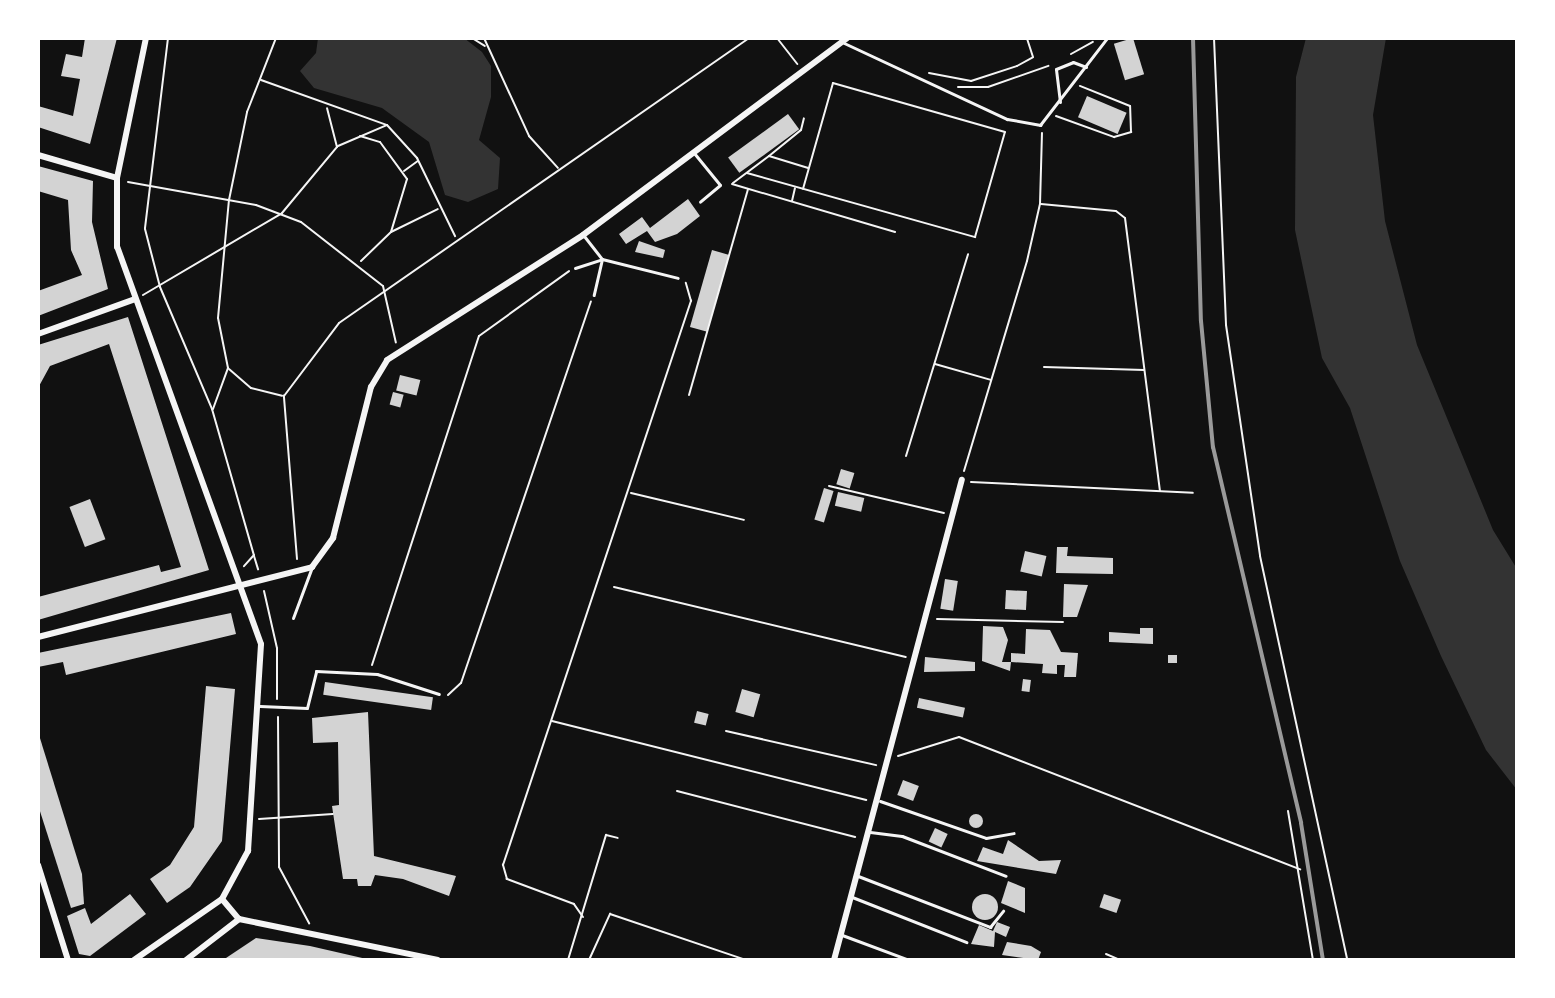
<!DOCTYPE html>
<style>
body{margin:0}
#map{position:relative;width:1555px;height:998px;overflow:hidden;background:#111;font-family:Figtree,sans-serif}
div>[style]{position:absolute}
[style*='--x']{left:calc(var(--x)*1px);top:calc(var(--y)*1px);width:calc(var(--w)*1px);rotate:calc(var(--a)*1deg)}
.water>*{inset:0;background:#333}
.building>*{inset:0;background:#d3d3d3;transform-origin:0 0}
.round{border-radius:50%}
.path>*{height:2px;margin:-1px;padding:0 1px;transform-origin:1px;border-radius:1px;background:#f5f5f5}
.service>*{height:3px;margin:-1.5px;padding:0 1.5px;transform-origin:1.5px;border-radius:1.5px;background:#f5f5f5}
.minor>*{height:6px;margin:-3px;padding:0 3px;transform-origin:3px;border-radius:3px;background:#f5f5f5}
.rail>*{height:4px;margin:-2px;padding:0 2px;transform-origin:2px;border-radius:2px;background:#9a9a9a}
span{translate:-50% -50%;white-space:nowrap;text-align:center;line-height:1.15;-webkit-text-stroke:6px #fff;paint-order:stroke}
.frame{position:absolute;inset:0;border:40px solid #fff;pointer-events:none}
</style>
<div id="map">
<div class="water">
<i style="clip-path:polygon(318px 38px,464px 38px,482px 52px,491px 66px,491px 97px,479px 140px,500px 158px,498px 189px,468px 202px,445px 195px,429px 142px,382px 108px,314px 88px,300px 71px,316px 53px)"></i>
<i style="clip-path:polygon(1306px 38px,1386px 38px,1373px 115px,1385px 221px,1417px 345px,1493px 530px,1517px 569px,1517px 790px,1486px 750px,1441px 656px,1400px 561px,1350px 408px,1322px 358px,1295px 230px,1296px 77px)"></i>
</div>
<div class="building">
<i style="clip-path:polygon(85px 38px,117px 38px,90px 144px,38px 127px,38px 106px,73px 116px,80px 79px,61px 76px,66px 54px,82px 57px)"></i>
<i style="left:1133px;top:38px;width:38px;height:20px;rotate:73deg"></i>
<i style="left:1087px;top:96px;width:43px;height:23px;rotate:23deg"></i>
<i style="left:788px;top:114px;width:19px;height:74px;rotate:54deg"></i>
<i style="clip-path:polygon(38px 166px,93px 181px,92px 222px,108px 289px,38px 316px,38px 291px,82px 275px,71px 250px,68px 200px,38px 191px)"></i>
<i style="clip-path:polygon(688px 199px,700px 216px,677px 234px,655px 242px,647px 231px,626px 244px,619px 234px,642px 217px,650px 228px)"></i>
<i style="clip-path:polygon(639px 241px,665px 250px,663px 258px,635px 252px)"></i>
<i style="left:712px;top:250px;width:18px;height:80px;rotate:16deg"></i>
<i style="clip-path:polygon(128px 317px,209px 570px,38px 620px,38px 597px,159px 565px,161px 572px,181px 567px,109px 344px,50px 366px,38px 388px,38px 345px)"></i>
<i style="left:400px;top:375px;width:21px;height:16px;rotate:14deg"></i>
<i style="left:393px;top:392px;width:11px;height:13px;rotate:15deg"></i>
<i style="left:841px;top:469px;width:14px;height:16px;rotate:17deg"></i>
<i style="left:824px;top:488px;width:10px;height:33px;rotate:17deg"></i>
<i style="left:838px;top:492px;width:27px;height:14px;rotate:13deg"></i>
<i style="left:90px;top:499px;width:43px;height:22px;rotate:69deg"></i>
<i style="clip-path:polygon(1057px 547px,1068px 547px,1067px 556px,1113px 558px,1113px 574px,1056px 573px)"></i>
<i style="left:1025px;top:551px;width:22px;height:21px;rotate:13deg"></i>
<i style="left:945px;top:579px;width:13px;height:30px;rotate:9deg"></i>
<i style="clip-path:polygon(1064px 584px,1088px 585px,1077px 617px,1063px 617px)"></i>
<i style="left:1006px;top:590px;width:21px;height:19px;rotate:3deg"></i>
<i style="clip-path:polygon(231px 613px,236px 634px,66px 675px,63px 662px,38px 667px,38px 653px)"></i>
<i style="clip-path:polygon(983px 626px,1003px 627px,1008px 640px,1002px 662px,1011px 662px,1010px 671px,982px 661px)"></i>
<i style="clip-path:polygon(1140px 628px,1153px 628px,1153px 644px,1109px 642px,1109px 632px,1140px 634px)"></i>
<i style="clip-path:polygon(1026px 629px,1050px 630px,1061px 652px,1078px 653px,1076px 677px,1064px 677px,1065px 665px,1057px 665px,1057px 674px,1042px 673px,1043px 664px,1011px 662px,1011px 653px,1025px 654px)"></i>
<i style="left:1168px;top:655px;width:9px;height:8px"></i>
<i style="clip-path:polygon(925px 657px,975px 662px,975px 671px,924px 672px)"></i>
<i style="left:1023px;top:679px;width:8px;height:12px;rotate:7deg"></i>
<i style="left:325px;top:682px;width:109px;height:13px;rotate:8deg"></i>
<i style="clip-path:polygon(206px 686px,235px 689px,222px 841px,190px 887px,167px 903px,150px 879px,170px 865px,194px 827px)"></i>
<i style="left:742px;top:689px;width:19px;height:24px;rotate:16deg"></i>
<i style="left:919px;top:698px;width:47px;height:10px;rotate:12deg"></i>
<i style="left:697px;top:711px;width:12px;height:12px;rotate:14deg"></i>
<i style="clip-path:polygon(368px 712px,374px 856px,456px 876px,449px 896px,403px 879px,375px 875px,371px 886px,358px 886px,357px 879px,343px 879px,332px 806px,339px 805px,338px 742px,313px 743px,312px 718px)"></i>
<i style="clip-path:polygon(39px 735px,82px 874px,84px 904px,71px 908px,38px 805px)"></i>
<i style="left:903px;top:780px;width:17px;height:16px;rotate:21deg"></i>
<i class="round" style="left:969px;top:814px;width:14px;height:14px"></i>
<i style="left:935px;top:828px;width:14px;height:15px;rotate:25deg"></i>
<i style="clip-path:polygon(1008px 840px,1039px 861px,1061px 860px,1056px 874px,977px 861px,983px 847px,1003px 854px)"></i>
<i style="clip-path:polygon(1008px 881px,1025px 888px,1025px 913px,1001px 903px)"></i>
<i class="round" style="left:972px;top:894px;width:26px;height:26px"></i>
<i style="clip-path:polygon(130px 894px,146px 914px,90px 956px,79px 954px,67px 916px,85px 908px,91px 924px)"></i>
<i style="left:1104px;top:894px;width:18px;height:14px;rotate:19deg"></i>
<i style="clip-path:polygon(997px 922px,1010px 927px,1006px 937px,995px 932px,994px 947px,971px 944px,979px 925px,993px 931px)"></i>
<i style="clip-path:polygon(256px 938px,310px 946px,371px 960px,223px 960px)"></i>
<i style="clip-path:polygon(1007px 942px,1031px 946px,1041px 952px,1038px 960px,1002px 955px)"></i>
</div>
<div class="path">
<i style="--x:168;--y:38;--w:192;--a:96.9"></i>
<i style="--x:145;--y:229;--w:60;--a:75.5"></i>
<i style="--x:160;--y:287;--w:133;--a:66.9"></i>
<i style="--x:212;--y:409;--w:152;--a:74"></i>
<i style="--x:254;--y:555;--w:15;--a:132"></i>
<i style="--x:472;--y:38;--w:15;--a:32"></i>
<i style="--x:484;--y:38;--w:108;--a:65.3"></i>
<i style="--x:529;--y:136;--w:43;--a:47.8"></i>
<i style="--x:777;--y:38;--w:33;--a:52"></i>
<i style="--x:1214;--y:38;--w:287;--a:87.6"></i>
<i style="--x:1226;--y:325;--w:233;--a:81.6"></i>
<i style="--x:1260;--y:556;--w:413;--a:77.8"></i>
<i style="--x:1071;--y:54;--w:25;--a:-29"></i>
<i style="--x:929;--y:73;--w:43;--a:10.8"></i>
<i style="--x:971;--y:81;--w:48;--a:-18.1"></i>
<i style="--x:1017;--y:66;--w:18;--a:-29"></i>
<i style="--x:1033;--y:57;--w:20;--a:-108"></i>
<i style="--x:261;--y:80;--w:134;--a:19.7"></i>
<i style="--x:387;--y:125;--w:45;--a:47.7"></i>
<i style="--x:417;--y:158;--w:87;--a:64"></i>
<i style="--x:958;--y:87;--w:30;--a:0"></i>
<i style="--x:988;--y:87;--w:64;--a:-19.3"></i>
<i style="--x:1056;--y:116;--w:62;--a:19.9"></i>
<i style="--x:1114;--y:137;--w:18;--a:-16"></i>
<i style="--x:1131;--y:132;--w:26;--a:-92"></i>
<i style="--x:1130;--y:106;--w:54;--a:-158.2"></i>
<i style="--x:360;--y:136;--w:21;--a:17"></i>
<i style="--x:380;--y:142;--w:46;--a:53.9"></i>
<i style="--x:407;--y:179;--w:55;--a:106.8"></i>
<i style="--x:338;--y:146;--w:53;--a:-23.2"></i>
<i style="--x:769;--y:156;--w:41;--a:-39.1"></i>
<i style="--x:801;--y:130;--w:12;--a:-76"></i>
<i style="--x:404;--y:171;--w:17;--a:-36"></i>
<i style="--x:747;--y:173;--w:237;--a:15.7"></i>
<i style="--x:975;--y:237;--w:109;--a:-74.1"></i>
<i style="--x:1005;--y:132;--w:179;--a:-164.1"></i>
<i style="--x:833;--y:83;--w:110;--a:105.8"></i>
<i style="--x:128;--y:182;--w:130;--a:10.2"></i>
<i style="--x:256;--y:205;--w:48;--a:20.7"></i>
<i style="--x:301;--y:222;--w:104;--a:38"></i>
<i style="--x:383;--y:286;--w:58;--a:77.2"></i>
<i style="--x:733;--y:183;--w:45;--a:-36.9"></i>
<i style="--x:769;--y:156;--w:41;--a:17.1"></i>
<i style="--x:732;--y:184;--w:170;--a:16.4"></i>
<i style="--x:792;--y:201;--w:13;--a:-77"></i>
<i style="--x:1041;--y:204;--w:75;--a:5.3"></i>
<i style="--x:1116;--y:211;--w:11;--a:38"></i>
<i style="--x:1125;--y:218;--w:275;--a:82.7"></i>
<i style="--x:361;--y:261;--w:42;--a:-44"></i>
<i style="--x:391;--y:232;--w:52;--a:-26.1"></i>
<i style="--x:143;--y:295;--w:161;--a:-30.5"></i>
<i style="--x:282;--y:213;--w:86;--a:-50.2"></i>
<i style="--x:337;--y:147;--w:40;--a:-104.4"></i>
<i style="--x:935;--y:364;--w:58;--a:15.9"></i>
<i style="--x:1044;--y:367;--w:100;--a:1.7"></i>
<i style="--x:229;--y:369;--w:29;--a:41"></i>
<i style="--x:251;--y:388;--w:32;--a:14"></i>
<i style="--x:689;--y:395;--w:214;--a:-74"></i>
<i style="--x:213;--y:409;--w:44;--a:-69.9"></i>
<i style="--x:228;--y:368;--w:51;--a:-101.3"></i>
<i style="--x:218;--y:318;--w:119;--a:-84.7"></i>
<i style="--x:229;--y:200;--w:90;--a:-78.4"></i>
<i style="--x:247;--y:112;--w:79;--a:-68.6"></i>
<i style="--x:906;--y:456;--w:211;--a:-72.9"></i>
<i style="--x:964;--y:471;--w:219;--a:-73.3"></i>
<i style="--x:1027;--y:261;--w:58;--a:-77.2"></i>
<i style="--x:1040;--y:204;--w:71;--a:-88.4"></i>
<i style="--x:971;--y:482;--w:222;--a:2.8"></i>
<i style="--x:829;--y:486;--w:118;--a:13.2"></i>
<i style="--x:631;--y:493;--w:116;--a:13.4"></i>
<i style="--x:254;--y:556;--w:14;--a:73"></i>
<i style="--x:297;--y:559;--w:164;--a:-94.6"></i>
<i style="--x:284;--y:396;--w:91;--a:-53"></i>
<i style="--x:339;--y:323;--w:499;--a:-34.8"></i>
<i style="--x:614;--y:587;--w:300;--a:13.5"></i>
<i style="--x:264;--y:591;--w:58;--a:77.2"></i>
<i style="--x:277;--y:648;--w:51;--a:90"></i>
<i style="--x:937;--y:619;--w:126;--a:1.4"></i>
<i style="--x:372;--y:665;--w:346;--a:-72"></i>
<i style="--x:479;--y:336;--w:111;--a:-35.8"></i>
<i style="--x:448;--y:695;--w:18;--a:-43"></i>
<i style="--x:461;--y:683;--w:403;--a:-71.2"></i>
<i style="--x:278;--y:717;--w:150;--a:89.6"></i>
<i style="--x:279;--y:867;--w:64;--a:61.8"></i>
<i style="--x:552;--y:721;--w:324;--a:14.1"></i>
<i style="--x:726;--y:731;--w:154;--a:12.8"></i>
<i style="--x:898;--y:756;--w:64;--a:-17.3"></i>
<i style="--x:959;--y:737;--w:366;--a:21.2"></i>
<i style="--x:677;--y:791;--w:184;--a:14.5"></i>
<i style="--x:1288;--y:811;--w:151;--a:80.5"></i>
<i style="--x:259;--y:819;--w:74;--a:-3.9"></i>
<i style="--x:583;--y:917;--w:16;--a:-125"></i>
<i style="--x:574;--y:904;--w:72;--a:-159.5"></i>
<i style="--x:507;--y:879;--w:15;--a:-106"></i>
<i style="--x:503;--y:865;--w:595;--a:-71.57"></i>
<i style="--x:691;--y:301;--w:19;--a:-106"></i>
<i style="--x:1106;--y:954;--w:15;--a:23"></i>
<i style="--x:568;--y:960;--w:131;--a:-73.1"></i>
<i style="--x:606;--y:835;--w:12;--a:14"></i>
<i style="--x:589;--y:960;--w:51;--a:-65.5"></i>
<i style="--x:610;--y:914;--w:144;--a:18.7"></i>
</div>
<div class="service">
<i style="--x:844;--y:43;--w:180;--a:25"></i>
<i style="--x:1007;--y:119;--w:34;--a:10"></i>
<i style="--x:1040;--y:125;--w:110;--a:-52.4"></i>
<i style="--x:1060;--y:102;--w:33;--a:-97"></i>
<i style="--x:1056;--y:69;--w:18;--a:-22"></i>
<i style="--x:1073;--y:62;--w:14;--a:21"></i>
<i style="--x:694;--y:153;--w:41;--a:50.9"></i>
<i style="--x:720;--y:185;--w:26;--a:140"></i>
<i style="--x:584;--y:236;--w:29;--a:52"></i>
<i style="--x:602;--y:259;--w:78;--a:14"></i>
<i style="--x:575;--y:268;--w:28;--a:-18"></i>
<i style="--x:602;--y:259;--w:37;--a:103"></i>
<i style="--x:293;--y:618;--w:54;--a:-69.6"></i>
<i style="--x:260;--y:706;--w:47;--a:2.4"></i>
<i style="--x:307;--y:708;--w:38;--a:-76"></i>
<i style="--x:316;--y:671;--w:61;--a:2.8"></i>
<i style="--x:377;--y:674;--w:65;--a:17.9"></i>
<i style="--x:880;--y:801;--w:112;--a:19.2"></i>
<i style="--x:986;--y:838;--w:28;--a:-10"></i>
<i style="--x:870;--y:832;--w:32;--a:7"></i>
<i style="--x:902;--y:836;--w:111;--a:21"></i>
<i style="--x:858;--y:876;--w:142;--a:21.1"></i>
<i style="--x:990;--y:927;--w:21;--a:-51"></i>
<i style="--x:852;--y:897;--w:123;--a:21.5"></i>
<i style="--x:842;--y:935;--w:72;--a:20.5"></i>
<i style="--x:926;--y:960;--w:24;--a:0"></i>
</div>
<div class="minor">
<i style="--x:38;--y:155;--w:82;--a:16.2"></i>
<i style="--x:38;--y:334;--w:103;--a:-19.8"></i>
<i style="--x:38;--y:637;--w:283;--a:-14.3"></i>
<i style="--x:312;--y:567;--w:36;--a:-54"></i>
<i style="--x:333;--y:538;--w:156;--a:-75.9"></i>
<i style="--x:371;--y:387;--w:31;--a:-59"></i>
<i style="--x:387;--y:360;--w:232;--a:-32.5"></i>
<i style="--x:583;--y:235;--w:329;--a:-36.7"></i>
<i style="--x:38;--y:865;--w:100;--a:72.5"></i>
<i style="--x:222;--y:899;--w:26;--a:50"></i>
<i style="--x:239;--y:919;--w:203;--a:11.6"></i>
<i style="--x:134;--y:960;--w:107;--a:-34.7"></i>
<i style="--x:222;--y:899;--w:55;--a:-61.6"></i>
<i style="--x:248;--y:851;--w:207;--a:-86.4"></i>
<i style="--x:261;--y:644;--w:422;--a:-109.9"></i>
<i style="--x:117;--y:247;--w:69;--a:-90"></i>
<i style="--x:117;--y:178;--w:143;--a:-78.3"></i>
<i style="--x:186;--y:960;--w:67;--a:-37.7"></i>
<i style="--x:834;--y:960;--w:497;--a:-75.1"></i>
</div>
<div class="rail">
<i style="--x:1193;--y:38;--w:283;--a:88.4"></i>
<i style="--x:1201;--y:321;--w:127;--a:84.6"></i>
<i style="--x:1213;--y:447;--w:386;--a:76.8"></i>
<i style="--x:1301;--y:823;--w:139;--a:80.9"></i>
</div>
<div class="frame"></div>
</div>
